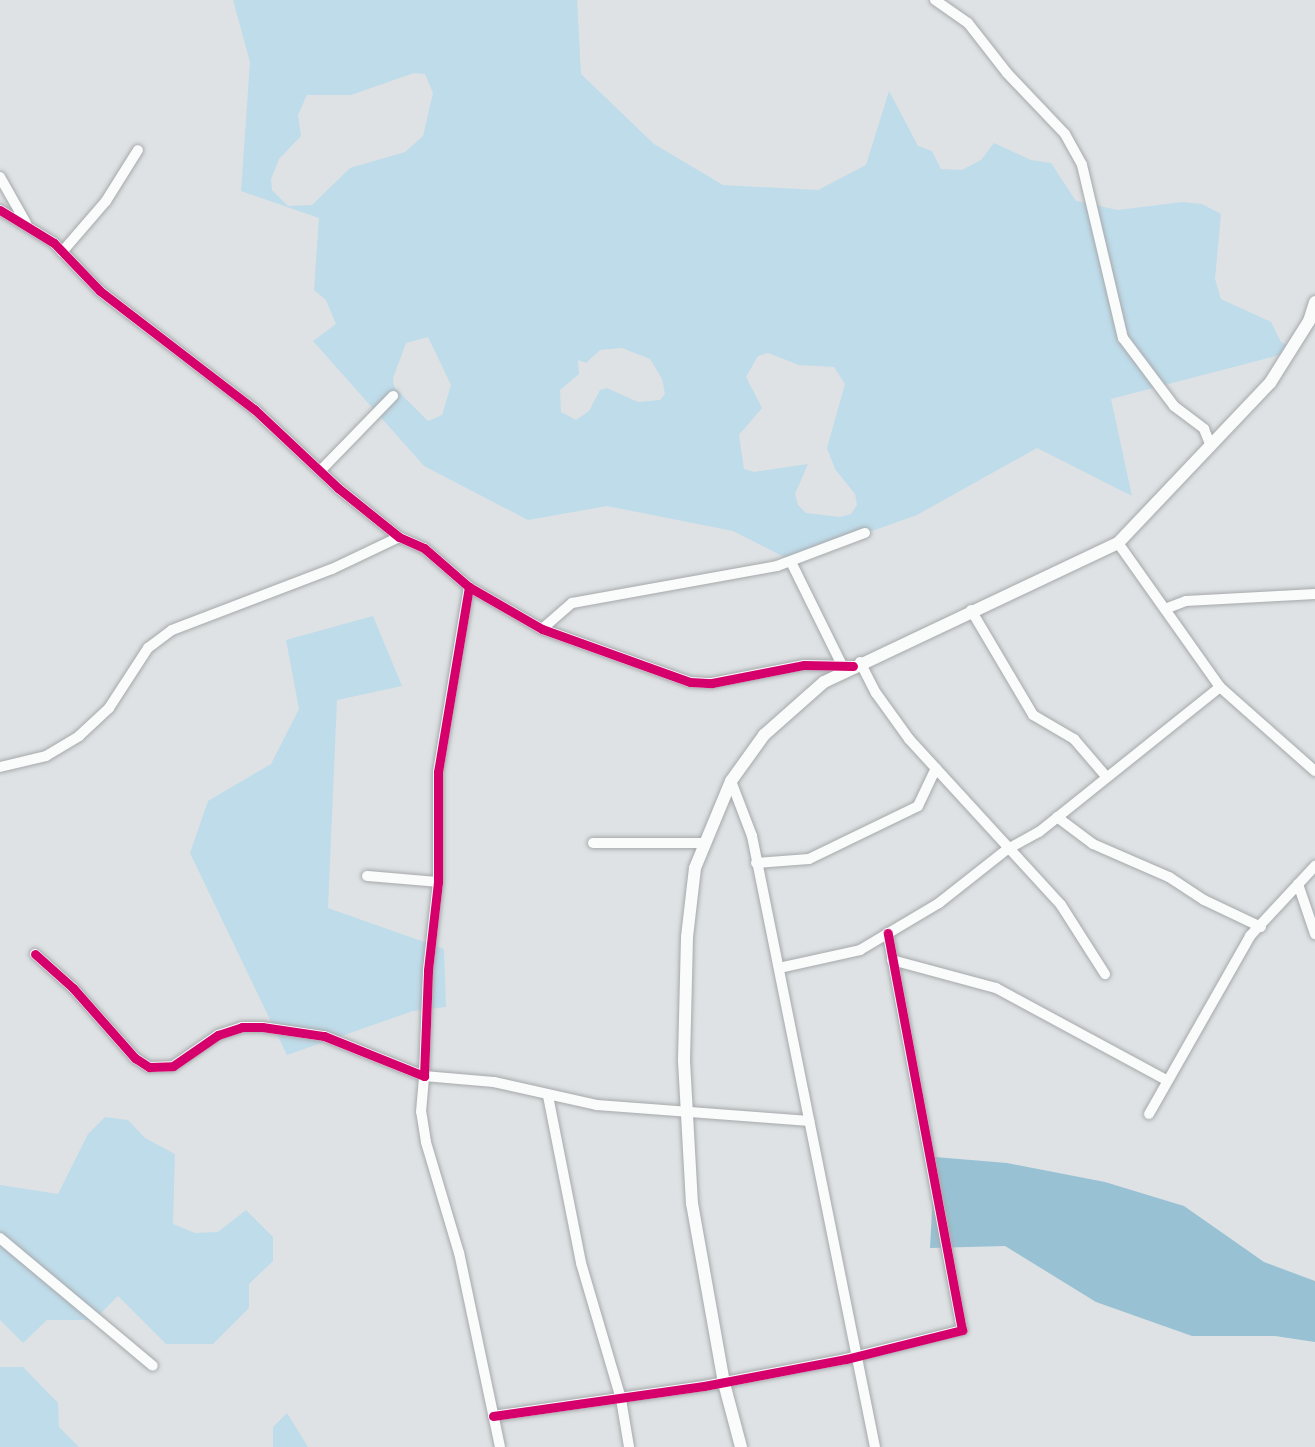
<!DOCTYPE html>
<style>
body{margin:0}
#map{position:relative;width:1315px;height:1447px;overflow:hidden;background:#dee2e4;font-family:Poppins,sans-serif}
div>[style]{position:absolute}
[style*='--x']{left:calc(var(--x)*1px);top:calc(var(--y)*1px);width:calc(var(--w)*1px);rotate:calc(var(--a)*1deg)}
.green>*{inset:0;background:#bfdcea}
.forest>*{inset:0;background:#98c2d4}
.roads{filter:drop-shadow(0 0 2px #a6a9ab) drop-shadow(0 0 2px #a6a9ab)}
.minor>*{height:10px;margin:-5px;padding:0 5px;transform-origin:5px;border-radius:5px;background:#fafbfb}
.major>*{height:12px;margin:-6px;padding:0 6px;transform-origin:6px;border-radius:6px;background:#fafbfb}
.cycleway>*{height:9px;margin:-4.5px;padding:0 4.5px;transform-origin:4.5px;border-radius:4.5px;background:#d6006c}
span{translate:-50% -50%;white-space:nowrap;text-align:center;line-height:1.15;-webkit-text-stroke:7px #dae3e8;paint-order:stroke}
</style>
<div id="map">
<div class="green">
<i style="clip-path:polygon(evenodd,233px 0,577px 0,581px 74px,654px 144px,723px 185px,818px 190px,866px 165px,889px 91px,918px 146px,932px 151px,941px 169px,962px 170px,981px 160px,994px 143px,1031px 160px,1051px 163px,1076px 201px,1118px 210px,1182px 202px,1202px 204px,1221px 214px,1215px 279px,1221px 299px,1271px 322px,1281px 342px,1295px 351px,1111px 399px,1132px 496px,1037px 448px,917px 515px,790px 560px,733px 531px,607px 506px,528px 520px,424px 466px,313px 341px,336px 324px,326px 300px,314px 290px,319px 218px,241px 191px,250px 62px,233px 0,414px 73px,425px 74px,433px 93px,423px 136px,405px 152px,350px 168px,312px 205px,288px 206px,272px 190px,271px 179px,279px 159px,301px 136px,298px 115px,307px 95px,351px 95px,414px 73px,233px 0,428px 337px,451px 385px,442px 415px,428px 421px,394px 387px,393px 378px,406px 343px,428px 337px,233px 0,622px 348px,650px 359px,662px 379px,665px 394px,660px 400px,638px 402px,607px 388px,600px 390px,589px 411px,576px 420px,561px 412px,560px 390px,579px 374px,578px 360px,586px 363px,600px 350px,622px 348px,233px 0,768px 353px,799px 365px,834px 367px,845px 384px,827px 448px,835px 469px,855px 494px,857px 505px,851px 514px,840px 517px,806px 513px,798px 505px,795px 494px,808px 464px,754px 472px,744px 469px,739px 435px,762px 408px,746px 377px,758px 356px,768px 353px)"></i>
<i style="clip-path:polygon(373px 616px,402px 686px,337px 700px,328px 908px,444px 949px,446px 1007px,413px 1011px,287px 1055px,190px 853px,208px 801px,271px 764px,299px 709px,286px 640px)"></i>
<i style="clip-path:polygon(105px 1117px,128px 1120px,145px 1138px,175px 1154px,173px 1224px,195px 1233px,218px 1232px,246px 1210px,273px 1237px,273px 1261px,249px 1284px,249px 1308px,213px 1344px,166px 1344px,118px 1296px,94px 1320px,47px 1320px,23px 1343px,0 1320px,0 1185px,58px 1194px,88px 1134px)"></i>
<i style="clip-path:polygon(0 1367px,23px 1367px,58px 1403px,59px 1427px,79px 1447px,0 1447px)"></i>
<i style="clip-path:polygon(287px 1413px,308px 1447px,273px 1447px,273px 1427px)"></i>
</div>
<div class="forest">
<i style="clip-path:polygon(935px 1157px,1007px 1163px,1105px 1182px,1184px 1206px,1264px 1262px,1315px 1281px,1315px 1342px,1275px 1336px,1192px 1336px,1096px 1302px,1005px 1246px,930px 1248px)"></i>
</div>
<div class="roads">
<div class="minor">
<i style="--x:935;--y:0;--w:40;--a:34.9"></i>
<i style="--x:968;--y:23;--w:63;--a:52"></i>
<i style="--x:1007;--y:73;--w:84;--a:46.4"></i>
<i style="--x:1065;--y:134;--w:35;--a:61"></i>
<i style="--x:1082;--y:165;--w:178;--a:76.7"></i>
<i style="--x:1123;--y:338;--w:85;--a:53.1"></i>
<i style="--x:1174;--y:406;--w:38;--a:37"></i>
<i style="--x:1204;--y:429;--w:18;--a:68"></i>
<i style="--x:0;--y:177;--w:53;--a:60.5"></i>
<i style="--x:0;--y:210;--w:63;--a:31.4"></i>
<i style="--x:54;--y:243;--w:66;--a:46.2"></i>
<i style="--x:100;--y:291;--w:194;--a:37.5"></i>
<i style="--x:254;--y:409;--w:115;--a:43.2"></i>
<i style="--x:338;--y:488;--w:78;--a:38.8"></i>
<i style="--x:399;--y:537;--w:27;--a:24"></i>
<i style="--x:424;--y:548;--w:60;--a:40.9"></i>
<i style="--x:469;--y:587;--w:84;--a:29.9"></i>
<i style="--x:542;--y:629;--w:157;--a:19.7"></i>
<i style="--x:690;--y:682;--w:22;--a:3"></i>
<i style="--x:712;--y:683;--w:94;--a:-11.1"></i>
<i style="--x:804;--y:665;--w:49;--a:1.2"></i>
<i style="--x:62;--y:252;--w:67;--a:-49.2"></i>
<i style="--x:106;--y:201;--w:60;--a:-57.9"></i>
<i style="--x:322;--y:469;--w:102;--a:-45.8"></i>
<i style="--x:1118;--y:543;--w:176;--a:54.7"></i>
<i style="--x:1220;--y:687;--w:127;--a:41.5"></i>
<i style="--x:791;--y:562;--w:115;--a:63.7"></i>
<i style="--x:1165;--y:609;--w:22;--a:-21"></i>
<i style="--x:1186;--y:601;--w:129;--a:-3.1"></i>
<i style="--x:971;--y:610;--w:122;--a:59.4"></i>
<i style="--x:1033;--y:715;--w:48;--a:30.3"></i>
<i style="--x:1074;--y:739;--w:48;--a:49.3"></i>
<i style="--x:542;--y:629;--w:40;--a:-41"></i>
<i style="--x:572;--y:603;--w:208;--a:-10.2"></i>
<i style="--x:777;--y:566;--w:94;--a:-20.6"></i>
<i style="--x:860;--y:662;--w:35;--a:63"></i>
<i style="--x:876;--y:693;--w:57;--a:54.3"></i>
<i style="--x:909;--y:739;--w:225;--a:47.5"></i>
<i style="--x:1061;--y:905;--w:82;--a:57.5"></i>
<i style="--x:0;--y:767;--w:47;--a:-13.4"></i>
<i style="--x:46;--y:756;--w:39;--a:-31"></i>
<i style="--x:79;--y:736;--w:41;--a:-43"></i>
<i style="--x:109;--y:708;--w:72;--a:-57"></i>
<i style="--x:148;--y:648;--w:30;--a:-37"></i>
<i style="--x:172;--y:630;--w:171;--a:-20.9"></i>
<i style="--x:332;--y:569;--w:74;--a:-25.5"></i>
<i style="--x:731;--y:781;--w:59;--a:69.1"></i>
<i style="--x:752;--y:836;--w:623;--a:78.62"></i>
<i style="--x:1057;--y:817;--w:45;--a:36.9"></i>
<i style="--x:1093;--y:844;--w:83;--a:23.5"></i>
<i style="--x:1169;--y:877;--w:42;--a:33.3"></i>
<i style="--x:1204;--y:900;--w:63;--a:25.3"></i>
<i style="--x:593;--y:843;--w:110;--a:0"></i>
<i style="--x:756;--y:863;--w:53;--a:-4.3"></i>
<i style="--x:809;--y:859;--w:121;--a:-25.9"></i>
<i style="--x:918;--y:806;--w:42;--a:-64.7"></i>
<i style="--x:367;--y:876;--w:71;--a:4.8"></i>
<i style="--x:1298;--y:884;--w:53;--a:71.2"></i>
<i style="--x:35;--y:954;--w:51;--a:41.8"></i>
<i style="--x:73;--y:988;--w:94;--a:48.5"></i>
<i style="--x:135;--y:1058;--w:17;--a:33"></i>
<i style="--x:149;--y:1067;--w:24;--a:-2"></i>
<i style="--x:173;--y:1066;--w:55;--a:-34.6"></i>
<i style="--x:218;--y:1035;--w:25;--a:-18"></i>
<i style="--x:242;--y:1027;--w:20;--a:0"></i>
<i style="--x:262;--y:1027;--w:63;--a:8.3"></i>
<i style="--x:324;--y:1036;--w:108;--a:21.8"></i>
<i style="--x:424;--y:1076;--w:106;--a:-87.8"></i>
<i style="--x:428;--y:970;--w:89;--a:-83.5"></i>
<i style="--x:438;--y:882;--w:110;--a:-90"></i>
<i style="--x:438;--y:772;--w:188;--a:-80.5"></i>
<i style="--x:892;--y:960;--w:108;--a:15.1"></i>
<i style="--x:996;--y:988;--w:193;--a:28.4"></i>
<i style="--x:779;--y:968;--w:83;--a:-12.5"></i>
<i style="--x:860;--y:950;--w:92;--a:-30.7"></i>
<i style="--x:939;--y:903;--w:85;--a:-38.3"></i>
<i style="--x:1006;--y:850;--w:38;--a:-29"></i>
<i style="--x:1039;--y:832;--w:232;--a:-38.7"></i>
<i style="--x:548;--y:1096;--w:170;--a:78.8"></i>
<i style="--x:581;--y:1263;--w:142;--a:73.6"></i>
<i style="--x:621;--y:1399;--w:49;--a:80.5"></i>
<i style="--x:1149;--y:1114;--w:205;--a:-60.4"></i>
<i style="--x:1250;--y:936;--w:96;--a:-47.1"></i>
<i style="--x:0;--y:1238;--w:199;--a:39.9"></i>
<i style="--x:493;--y:1416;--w:213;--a:-8.1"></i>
<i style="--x:704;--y:1386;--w:145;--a:-10.8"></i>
<i style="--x:846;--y:1359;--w:120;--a:-14"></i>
<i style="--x:962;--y:1330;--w:404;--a:-100.6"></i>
<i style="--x:500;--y:1447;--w:198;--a:-101.9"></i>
<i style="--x:459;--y:1253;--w:116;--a:-106.6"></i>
<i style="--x:426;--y:1142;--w:30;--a:-99"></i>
<i style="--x:421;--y:1112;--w:36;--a:-85"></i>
<i style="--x:424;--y:1076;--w:70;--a:4.9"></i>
<i style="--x:494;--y:1082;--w:106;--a:12.6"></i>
<i style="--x:597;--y:1105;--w:213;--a:4.3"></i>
</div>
<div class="major">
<i style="--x:741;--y:1447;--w:66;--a:-104.9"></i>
<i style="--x:724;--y:1383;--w:182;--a:-100.1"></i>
<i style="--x:692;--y:1204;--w:144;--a:-93.2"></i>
<i style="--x:684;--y:1060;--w:123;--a:-88.6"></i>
<i style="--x:687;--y:937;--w:69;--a:-83.4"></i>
<i style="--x:695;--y:868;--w:94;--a:-67.5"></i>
<i style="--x:731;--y:781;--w:57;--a:-54.3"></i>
<i style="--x:764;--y:735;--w:80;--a:-41.5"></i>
<i style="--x:824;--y:682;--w:325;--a:-25.3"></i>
<i style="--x:1118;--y:543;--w:221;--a:-46.5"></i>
<i style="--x:1270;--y:383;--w:73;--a:-57.8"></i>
<i style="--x:1309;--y:321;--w:20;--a:-72"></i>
</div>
</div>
<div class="cycleway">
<i style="--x:0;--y:210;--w:63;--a:31.4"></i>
<i style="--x:54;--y:243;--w:66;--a:46.2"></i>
<i style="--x:100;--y:291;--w:194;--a:37.5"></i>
<i style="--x:254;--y:409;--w:115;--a:43.2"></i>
<i style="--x:338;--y:488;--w:78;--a:38.8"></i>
<i style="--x:399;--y:537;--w:27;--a:24"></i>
<i style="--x:424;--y:548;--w:60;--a:40.9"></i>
<i style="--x:469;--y:587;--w:84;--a:29.9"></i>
<i style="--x:542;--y:629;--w:157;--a:19.7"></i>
<i style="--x:690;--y:682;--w:22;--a:3"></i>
<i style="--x:712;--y:683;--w:94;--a:-11.1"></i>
<i style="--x:804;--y:665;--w:49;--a:1.2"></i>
<i style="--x:35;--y:954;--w:51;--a:41.8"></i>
<i style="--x:73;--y:988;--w:94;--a:48.5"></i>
<i style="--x:135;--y:1058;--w:17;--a:33"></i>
<i style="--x:149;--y:1067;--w:24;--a:-2"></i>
<i style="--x:173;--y:1066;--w:55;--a:-34.6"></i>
<i style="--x:218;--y:1035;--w:25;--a:-18"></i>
<i style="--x:242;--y:1027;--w:20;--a:0"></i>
<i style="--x:262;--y:1027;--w:63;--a:8.3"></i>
<i style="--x:324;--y:1036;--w:108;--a:21.8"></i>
<i style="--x:424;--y:1076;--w:106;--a:-87.8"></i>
<i style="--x:428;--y:970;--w:89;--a:-83.5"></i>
<i style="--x:438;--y:882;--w:110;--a:-90"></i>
<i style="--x:438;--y:772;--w:188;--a:-80.5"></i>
<i style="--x:493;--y:1416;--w:213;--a:-8.1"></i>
<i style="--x:704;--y:1386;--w:145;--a:-10.8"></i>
<i style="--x:846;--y:1359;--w:120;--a:-14"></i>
<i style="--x:962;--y:1330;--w:404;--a:-100.6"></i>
</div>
</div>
